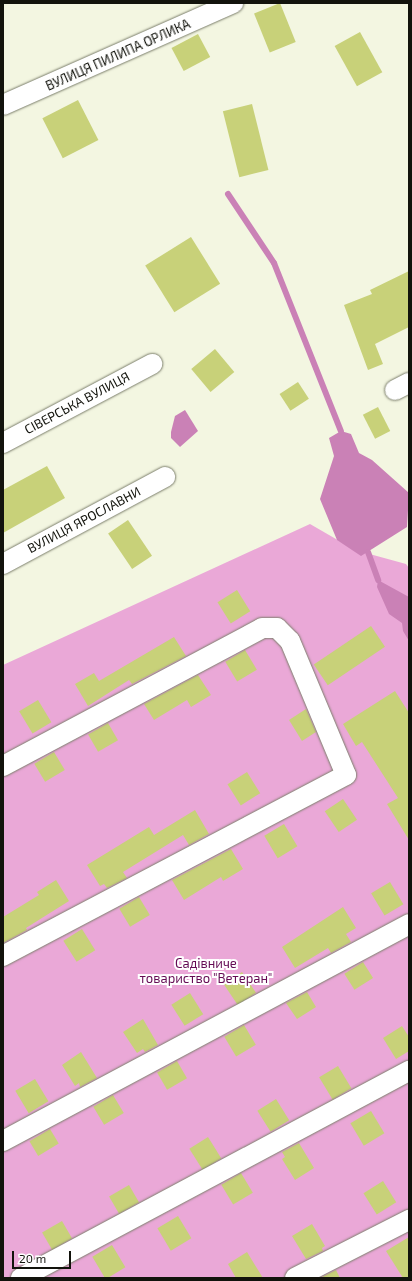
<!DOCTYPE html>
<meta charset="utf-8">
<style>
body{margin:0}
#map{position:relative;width:412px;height:1281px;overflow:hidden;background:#f3f6e1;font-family:"Exo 2",sans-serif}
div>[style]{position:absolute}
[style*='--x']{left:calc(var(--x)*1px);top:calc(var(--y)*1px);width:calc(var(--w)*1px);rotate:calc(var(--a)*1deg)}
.green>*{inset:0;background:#eaa8d7}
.water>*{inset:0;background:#ca81b6}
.stream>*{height:6px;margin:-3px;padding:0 3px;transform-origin:3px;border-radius:3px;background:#ca81b6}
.building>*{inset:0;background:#c8d179;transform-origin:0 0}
.roads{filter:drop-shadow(0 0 1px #7b7e6b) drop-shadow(0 0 1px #7b7e6b)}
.street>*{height:20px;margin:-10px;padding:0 10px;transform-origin:10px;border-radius:10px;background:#fff}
span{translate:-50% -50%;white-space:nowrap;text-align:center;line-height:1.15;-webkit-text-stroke:4px #fff;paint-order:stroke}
.street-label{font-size:13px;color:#12130c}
.park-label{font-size:13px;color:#640b54}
.frame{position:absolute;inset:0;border:4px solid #12130c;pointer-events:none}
.scale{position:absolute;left:12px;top:1251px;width:59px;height:18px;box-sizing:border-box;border:2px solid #12130c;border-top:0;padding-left:5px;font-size:12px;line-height:14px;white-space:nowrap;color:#12130c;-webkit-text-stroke:3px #fff;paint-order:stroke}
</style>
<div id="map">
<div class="green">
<i style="clip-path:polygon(310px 524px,355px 550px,406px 564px,409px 568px,409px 1278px,3px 1278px,3px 665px)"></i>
</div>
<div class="water">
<i style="clip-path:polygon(185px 410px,198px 431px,180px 447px,171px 438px,171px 432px,175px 416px)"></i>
<i style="clip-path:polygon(341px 431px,351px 434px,359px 453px,372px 460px,409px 493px,407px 527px,361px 556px,337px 540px,320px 499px,334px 456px,329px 438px)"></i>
<i style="clip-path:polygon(378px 580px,409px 597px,409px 641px,403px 631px,402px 623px,389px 614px,377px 587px)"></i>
</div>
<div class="stream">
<i style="--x:228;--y:194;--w:83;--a:56.3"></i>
<i style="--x:274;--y:263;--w:181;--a:68.3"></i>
<i style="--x:368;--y:552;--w:30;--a:70"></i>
</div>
<div class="building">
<i style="left:280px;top:3px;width:42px;height:28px;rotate:68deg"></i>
<i style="left:360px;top:32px;width:46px;height:29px;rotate:61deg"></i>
<i style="left:198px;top:34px;width:26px;height:30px;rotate:62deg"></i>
<i style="left:78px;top:100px;width:45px;height:40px;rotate:63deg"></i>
<i style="left:252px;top:104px;width:68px;height:30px;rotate:76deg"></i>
<i style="left:191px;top:237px;width:55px;height:54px;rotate:58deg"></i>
<i style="clip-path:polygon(409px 271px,409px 327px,375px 344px,383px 364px,368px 370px,344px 305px,372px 294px,370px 290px)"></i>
<i style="left:215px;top:349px;width:30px;height:31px;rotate:50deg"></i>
<i style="left:298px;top:382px;width:20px;height:22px;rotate:57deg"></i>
<i style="left:378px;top:407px;width:27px;height:17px;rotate:63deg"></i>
<i style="clip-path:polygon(47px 466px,65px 498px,3px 533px,3px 490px)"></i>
<i style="left:128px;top:520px;width:43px;height:24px;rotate:56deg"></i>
<i style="left:237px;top:590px;width:25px;height:23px;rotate:58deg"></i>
<i style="left:371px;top:626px;width:25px;height:69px;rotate:56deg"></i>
<i style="clip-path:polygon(174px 637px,186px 656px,132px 684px,129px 680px,88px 706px,75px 684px,94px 673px,99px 681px)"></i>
<i style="left:245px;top:650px;width:23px;height:23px;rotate:59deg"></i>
<i style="clip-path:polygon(198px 675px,211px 695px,191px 707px,187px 700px,154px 720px,144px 704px)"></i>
<i style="clip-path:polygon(395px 691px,409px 713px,409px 840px,387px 804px,398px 798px,362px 742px,356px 746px,343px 724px)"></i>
<i style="left:38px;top:700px;width:26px;height:22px;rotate:59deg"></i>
<i style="clip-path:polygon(306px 709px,316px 732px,302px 741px,289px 720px)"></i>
<i style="left:108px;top:723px;width:20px;height:23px;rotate:60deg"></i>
<i style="left:54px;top:752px;width:21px;height:23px;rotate:59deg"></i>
<i style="left:247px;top:772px;width:25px;height:23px;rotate:58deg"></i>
<i style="left:343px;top:799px;width:25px;height:22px;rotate:56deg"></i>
<i style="clip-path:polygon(195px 810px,209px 834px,189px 845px,183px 835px,123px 872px,127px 878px,107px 888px,104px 884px,100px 886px,87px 865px,149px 827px,154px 835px)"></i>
<i style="left:284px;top:824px;width:26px;height:23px;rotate:59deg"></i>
<i style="clip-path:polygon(231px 849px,243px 869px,223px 881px,221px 877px,184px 900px,172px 880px)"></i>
<i style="clip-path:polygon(56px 880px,69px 901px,26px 928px,27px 930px,3px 943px,3px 917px,39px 895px,37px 892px)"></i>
<i style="left:390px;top:882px;width:26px;height:22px;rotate:59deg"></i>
<i style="left:139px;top:897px;width:21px;height:23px;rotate:59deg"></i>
<i style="clip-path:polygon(343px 907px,356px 928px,346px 934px,351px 942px,331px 953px,328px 948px,295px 968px,282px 947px)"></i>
<i style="left:82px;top:929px;width:25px;height:22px;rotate:58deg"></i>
<i style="left:363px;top:962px;width:19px;height:22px;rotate:58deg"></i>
<i style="left:242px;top:972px;width:25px;height:22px;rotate:56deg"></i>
<i style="clip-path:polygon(307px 992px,316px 1007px,297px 1019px,286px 1003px)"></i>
<i style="left:190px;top:993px;width:25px;height:22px;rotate:58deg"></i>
<i style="clip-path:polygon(143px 1019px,158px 1045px,145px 1052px,143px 1049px,137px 1053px,123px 1032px)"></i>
<i style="left:244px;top:1025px;width:23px;height:23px;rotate:59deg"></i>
<i style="clip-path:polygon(402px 1026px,409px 1037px,409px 1051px,396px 1059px,383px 1038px)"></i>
<i style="clip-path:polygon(81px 1052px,97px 1078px,80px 1087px,79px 1083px,75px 1086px,62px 1065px)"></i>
<i style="left:177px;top:1061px;width:20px;height:23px;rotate:60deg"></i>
<i style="left:338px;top:1066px;width:26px;height:22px;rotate:59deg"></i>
<i style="left:35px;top:1079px;width:26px;height:23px;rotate:59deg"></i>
<i style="left:113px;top:1095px;width:21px;height:23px;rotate:59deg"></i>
<i style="left:276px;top:1099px;width:25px;height:22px;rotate:58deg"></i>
<i style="left:371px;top:1111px;width:26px;height:24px;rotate:59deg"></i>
<i style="left:50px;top:1129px;width:17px;height:24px;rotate:59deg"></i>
<i style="left:208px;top:1137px;width:25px;height:22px;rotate:58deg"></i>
<i style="clip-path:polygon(299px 1143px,314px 1168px,295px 1180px,282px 1159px,285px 1157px,282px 1152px)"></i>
<i style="left:241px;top:1173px;width:23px;height:23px;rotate:59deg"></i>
<i style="left:383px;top:1181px;width:25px;height:23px;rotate:58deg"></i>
<i style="left:129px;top:1185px;width:20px;height:23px;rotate:60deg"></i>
<i style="left:178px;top:1216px;width:26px;height:24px;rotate:59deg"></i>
<i style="left:62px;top:1221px;width:20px;height:23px;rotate:60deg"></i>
<i style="clip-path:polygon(312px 1224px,325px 1246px,322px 1248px,323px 1251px,306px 1259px,292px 1236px)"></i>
<i style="clip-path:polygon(409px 1237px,409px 1278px,403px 1278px,386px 1251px)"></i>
<i style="left:112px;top:1245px;width:26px;height:23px;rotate:59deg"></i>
<i style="clip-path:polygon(247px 1252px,263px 1278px,236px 1278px,228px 1264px)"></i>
<i style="clip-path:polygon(336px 1270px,340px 1278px,320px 1278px)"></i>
</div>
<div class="roads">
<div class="street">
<i style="--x:3;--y:105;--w:252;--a:-23.9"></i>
<i style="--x:395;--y:390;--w:16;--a:-27"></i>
<i style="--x:3;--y:443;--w:169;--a:-27.9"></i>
<i style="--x:3;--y:564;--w:184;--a:-28.2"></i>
<i style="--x:3;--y:766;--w:293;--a:-28"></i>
<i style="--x:262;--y:628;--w:15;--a:0"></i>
<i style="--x:277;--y:628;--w:18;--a:45"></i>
<i style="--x:290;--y:641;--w:145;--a:67.3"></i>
<i style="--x:346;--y:775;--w:388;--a:152.2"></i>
<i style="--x:3;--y:1141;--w:460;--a:-28.1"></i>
<i style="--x:21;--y:1278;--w:440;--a:-28.1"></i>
<i style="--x:295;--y:1278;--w:128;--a:-27"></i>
</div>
</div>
<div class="street-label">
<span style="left:118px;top:55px;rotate:-24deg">ВУЛИЦЯ ПИЛИПА ОРЛИКА</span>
<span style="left:77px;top:403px;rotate:-28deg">СІВЕРСЬКА ВУЛИЦЯ</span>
<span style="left:84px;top:520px;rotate:-28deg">ВУЛИЦЯ ЯРОСЛАВНИ</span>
</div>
<div class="park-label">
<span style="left:206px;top:971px">Садівниче<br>товариство "Ветеран"</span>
</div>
<div class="frame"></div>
<div class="scale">20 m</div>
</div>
